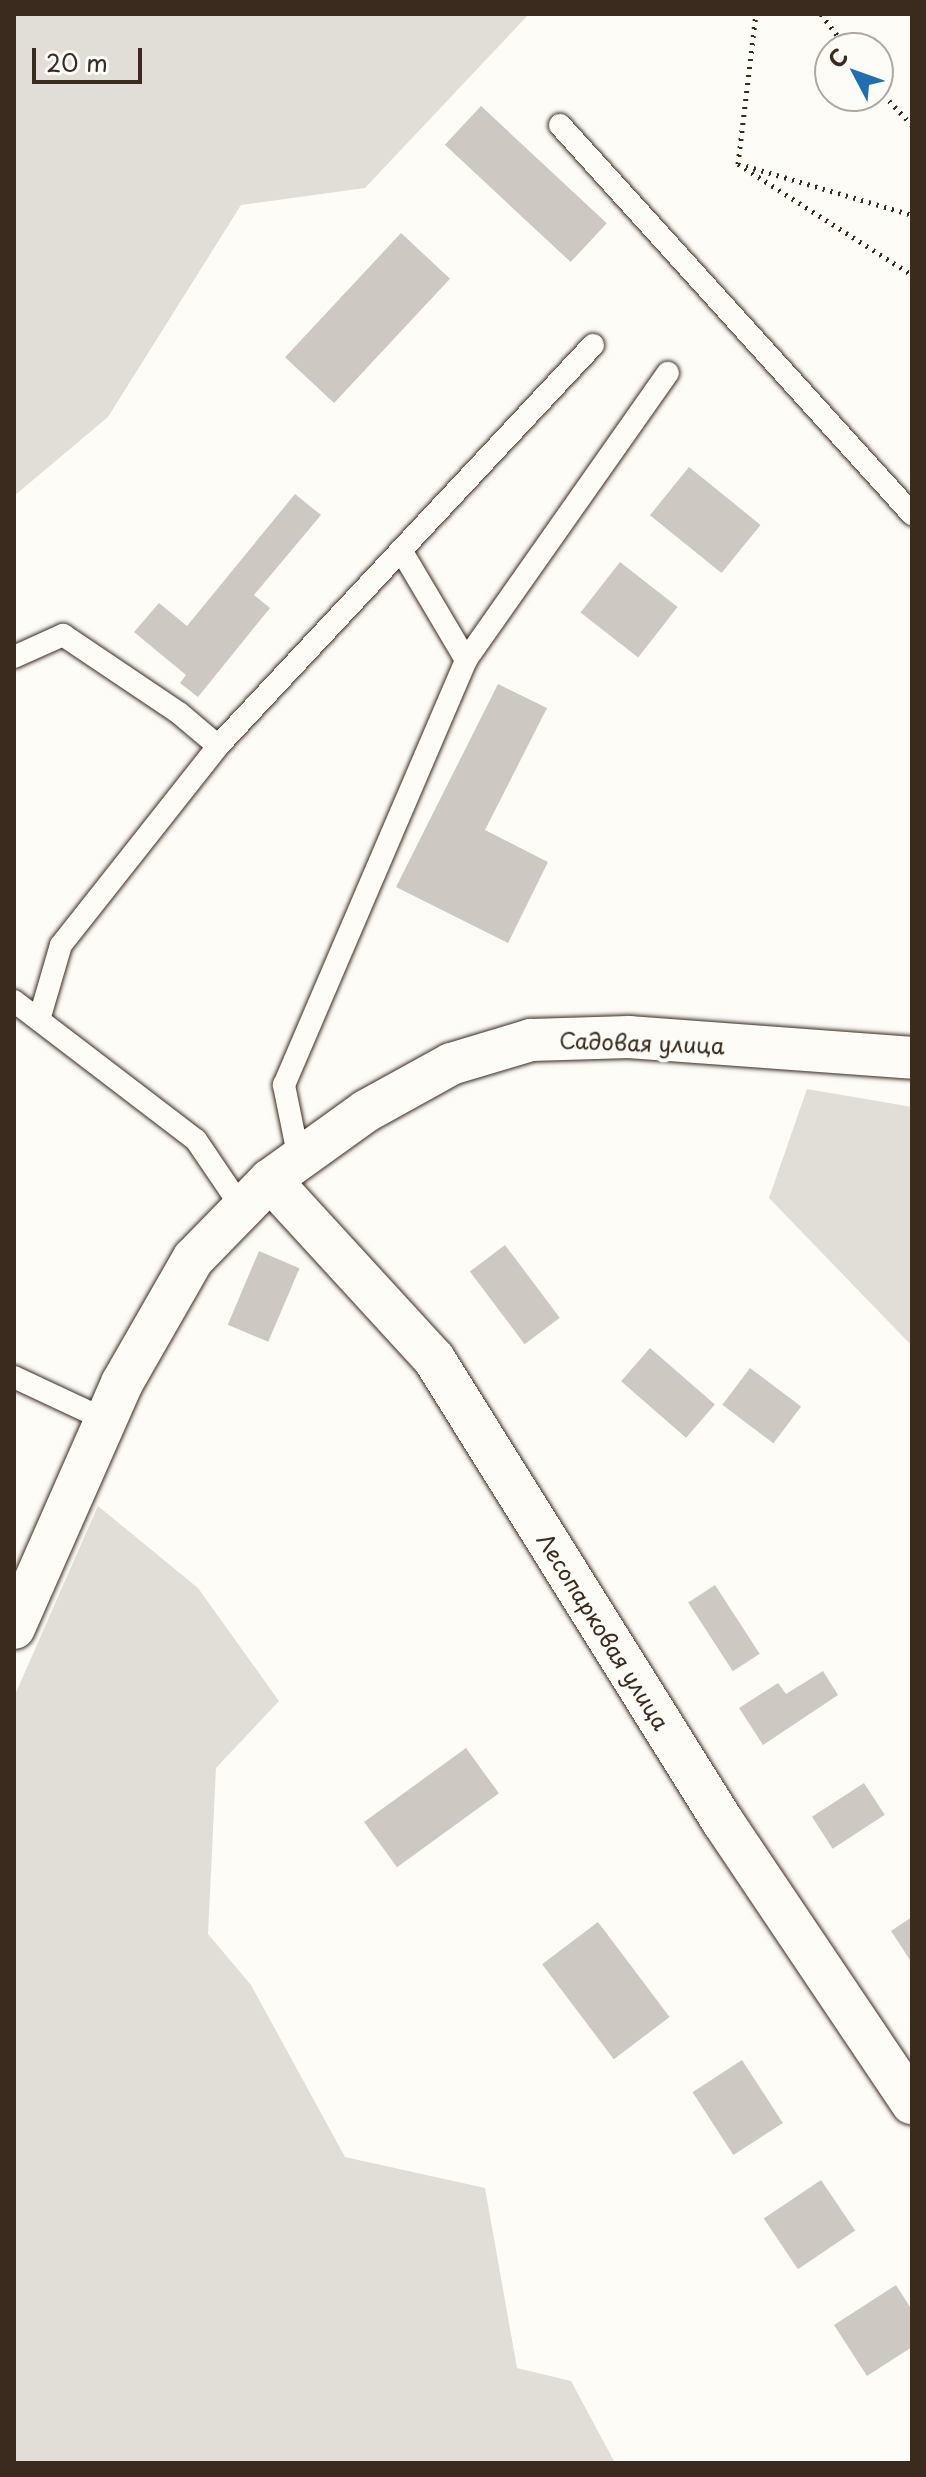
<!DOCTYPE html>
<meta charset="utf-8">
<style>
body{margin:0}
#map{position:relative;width:926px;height:2477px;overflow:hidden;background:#fdfcf7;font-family:"Playpen Sans",sans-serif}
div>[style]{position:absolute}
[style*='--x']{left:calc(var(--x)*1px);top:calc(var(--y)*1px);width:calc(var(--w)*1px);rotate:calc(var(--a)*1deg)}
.green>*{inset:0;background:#e1ded7}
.building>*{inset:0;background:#cdc8c2;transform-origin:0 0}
.path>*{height:5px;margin-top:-2.5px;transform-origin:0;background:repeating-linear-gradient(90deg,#3b2a1e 0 2px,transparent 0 8px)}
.roads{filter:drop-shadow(0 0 2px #3b2a1e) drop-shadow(0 0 2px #3b2a1e)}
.lane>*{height:22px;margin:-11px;padding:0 11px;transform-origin:11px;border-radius:11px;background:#fdfcf7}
.street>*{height:42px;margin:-21px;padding:0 21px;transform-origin:21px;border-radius:21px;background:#fdfcf7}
span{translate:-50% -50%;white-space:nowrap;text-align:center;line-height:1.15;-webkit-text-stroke:8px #fdfcf7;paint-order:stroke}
.street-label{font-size:22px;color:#3b2a1e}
.frame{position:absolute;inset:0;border:16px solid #3b2a1e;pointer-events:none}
.north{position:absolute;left:814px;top:32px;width:80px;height:80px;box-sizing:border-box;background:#fdfcf7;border:2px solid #afa8a0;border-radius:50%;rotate:311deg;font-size:22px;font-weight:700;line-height:32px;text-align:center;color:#3b2a1e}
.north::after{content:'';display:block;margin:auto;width:28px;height:36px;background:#1f6fb2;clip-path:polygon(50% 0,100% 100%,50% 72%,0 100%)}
.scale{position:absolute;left:32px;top:48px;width:110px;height:36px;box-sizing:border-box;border:4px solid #3b2a1e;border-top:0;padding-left:10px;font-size:24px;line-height:28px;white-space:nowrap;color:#3b2a1e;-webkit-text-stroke:6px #fdfcf7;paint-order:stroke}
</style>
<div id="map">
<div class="green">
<i style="clip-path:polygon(14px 14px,529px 14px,365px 188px,241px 205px,108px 417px,14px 496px)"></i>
<i style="clip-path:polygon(807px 1089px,912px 1107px,912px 1346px,769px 1198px)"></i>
<i style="clip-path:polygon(98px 1506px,198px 1588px,279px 1701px,216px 1768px,208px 1934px,251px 1985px,345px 2157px,485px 2188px,517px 2368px,571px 2381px,615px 2463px,14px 2463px,14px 1697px)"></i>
</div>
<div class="building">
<i style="left:481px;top:106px;width:172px;height:53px;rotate:43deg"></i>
<i style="left:401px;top:233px;width:67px;height:170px;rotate:43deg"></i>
<i style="left:689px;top:467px;width:92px;height:62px;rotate:39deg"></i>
<i style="clip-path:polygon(295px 494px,321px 515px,254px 595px,270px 608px,198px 697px,180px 683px,186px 675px,134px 632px,159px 603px,187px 626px)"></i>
<i style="left:620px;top:562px;width:73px;height:64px;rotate:38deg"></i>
<i style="clip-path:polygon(498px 684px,547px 708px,485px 830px,548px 862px,508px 943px,396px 887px)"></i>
<i style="left:505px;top:1245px;width:91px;height:44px;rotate:53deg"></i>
<i style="left:259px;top:1251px;width:44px;height:80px;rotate:23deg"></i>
<i style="left:650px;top:1348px;width:86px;height:44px;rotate:41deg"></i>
<i style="left:750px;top:1368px;width:64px;height:46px;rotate:37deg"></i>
<i style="left:715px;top:1585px;width:82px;height:32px;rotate:57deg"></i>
<i style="clip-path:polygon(823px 1671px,838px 1695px,763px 1745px,739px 1708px,778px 1683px,786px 1694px)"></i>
<i style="left:466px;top:1748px;width:56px;height:126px;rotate:54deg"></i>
<i style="left:864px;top:1783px;width:38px;height:62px;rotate:57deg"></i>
<i style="clip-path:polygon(912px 1917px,912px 1963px,891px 1931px)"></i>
<i style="left:598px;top:1922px;width:119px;height:70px;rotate:53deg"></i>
<i style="left:742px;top:2060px;width:75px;height:59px;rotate:57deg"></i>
<i style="left:821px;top:2180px;width:61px;height:69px;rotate:56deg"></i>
<i style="clip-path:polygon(896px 2285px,912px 2310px,912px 2347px,867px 2376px,834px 2325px)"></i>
</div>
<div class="path">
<i style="--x:821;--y:14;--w:43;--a:52.6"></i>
<i style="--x:878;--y:89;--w:50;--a:46.6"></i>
<i style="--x:738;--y:164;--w:206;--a:32.5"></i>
<i style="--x:738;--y:164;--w:151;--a:-83.2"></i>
<i style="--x:746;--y:166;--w:173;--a:16.4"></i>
</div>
<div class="roads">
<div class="lane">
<i style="--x:560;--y:125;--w:525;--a:47.86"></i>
<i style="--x:401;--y:550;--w:128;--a:59.4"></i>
<i style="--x:14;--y:657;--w:54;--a:-24.2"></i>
<i style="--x:63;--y:635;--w:140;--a:33.9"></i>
<i style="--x:179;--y:713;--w:51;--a:40.2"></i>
<i style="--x:14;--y:1001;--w:229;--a:37.4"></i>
<i style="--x:196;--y:1140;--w:82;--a:55.9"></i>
<i style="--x:39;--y:1020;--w:78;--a:-73.7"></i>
<i style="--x:61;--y:945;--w:253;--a:-51.7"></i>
<i style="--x:218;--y:746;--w:549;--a:-46.92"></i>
<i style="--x:299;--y:1159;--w:76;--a:-101.5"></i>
<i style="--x:284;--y:1085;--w:462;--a:-66.8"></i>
<i style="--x:466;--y:660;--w:351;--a:-54.9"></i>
<i style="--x:14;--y:1377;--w:102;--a:25.1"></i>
</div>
<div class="street">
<i style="--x:270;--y:1180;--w:243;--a:47.5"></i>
<i style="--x:434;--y:1359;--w:546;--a:58.03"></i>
<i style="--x:723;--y:1822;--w:339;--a:56.1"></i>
<i style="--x:14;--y:1628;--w:268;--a:-66.2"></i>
<i style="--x:122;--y:1383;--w:143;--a:-60.2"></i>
<i style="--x:193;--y:1259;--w:110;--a:-45.7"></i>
<i style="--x:270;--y:1180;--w:118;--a:-35.7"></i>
<i style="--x:366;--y:1111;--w:97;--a:-28.9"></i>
<i style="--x:451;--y:1064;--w:84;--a:-16.7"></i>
<i style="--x:531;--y:1040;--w:98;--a:-1.8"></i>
<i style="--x:629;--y:1037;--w:284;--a:4.2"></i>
</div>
</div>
<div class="street-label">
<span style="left:642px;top:1042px;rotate:2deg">Садовая улица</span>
<span style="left:604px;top:1631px;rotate:58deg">Лесопарковая улица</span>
</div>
<div class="frame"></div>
<div class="north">С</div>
<div class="scale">20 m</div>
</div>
